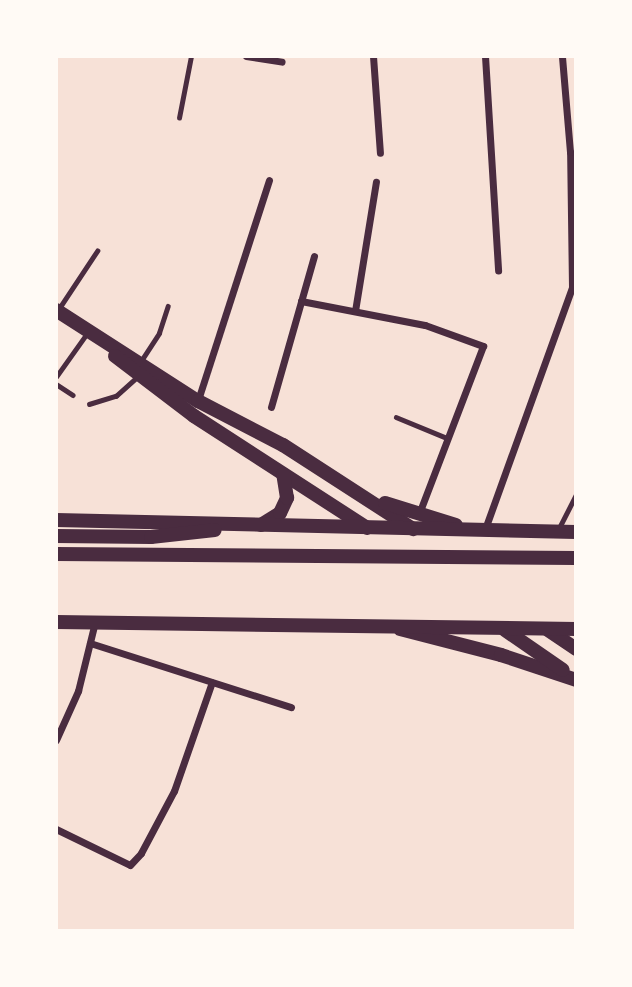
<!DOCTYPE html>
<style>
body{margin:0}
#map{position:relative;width:632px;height:987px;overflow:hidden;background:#f7e1d7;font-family:Mulish,sans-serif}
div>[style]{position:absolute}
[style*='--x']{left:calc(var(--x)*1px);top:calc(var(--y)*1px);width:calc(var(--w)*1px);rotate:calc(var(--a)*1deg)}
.service>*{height:4.5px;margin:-2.25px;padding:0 2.25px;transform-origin:2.25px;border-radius:2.25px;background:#4a2c40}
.minor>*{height:7px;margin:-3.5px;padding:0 3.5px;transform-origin:3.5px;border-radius:3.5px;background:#4a2c40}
.primary>*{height:14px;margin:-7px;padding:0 7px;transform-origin:7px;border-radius:7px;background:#4a2c40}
.trunk>*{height:14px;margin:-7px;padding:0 7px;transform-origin:7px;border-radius:7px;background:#4a2c40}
span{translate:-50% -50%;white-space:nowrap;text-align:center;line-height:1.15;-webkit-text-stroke:7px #fffaf5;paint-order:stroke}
.frame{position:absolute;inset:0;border:58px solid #fffaf5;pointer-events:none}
</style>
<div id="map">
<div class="service">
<i style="--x:179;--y:118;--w:63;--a:-79"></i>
<i style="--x:58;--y:310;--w:71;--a:-56.5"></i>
<i style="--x:141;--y:361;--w:33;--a:-57"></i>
<i style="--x:159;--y:333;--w:28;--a:-72"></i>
<i style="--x:56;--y:377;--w:55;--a:-54.6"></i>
<i style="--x:56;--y:384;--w:20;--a:33"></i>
<i style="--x:89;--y:404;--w:28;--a:-17"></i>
<i style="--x:116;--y:396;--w:28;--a:-42"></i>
<i style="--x:396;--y:417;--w:55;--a:22.4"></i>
<i style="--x:559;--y:528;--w:37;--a:-63"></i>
</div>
<div class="minor">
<i style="--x:246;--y:56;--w:36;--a:9"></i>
<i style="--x:373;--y:56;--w:97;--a:85.9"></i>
<i style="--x:485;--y:56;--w:215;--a:86.5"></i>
<i style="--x:301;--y:301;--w:126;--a:11"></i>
<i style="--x:425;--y:325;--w:62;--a:19.9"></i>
<i style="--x:483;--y:346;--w:180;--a:110.9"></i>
<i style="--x:355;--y:311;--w:131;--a:-80.8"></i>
<i style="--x:198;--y:400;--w:231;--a:-72.1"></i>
<i style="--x:271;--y:407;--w:157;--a:-74.1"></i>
<i style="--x:485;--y:529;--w:257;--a:-70.2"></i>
<i style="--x:572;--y:287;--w:135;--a:-90.8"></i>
<i style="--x:570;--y:152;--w:96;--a:-94.8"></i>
<i style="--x:90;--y:643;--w:211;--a:17.7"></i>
<i style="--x:56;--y:740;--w:54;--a:-65.8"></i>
<i style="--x:78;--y:691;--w:71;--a:-76.2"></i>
<i style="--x:56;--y:829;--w:82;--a:25.9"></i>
<i style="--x:130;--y:865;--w:16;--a:-47"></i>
<i style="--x:141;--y:853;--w:70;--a:-62"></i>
<i style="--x:174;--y:791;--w:115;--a:-70.8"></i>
</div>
<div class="primary">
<i style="--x:56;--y:310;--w:169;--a:32.7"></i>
<i style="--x:198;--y:401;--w:96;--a:27.4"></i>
<i style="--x:283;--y:445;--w:155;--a:32.9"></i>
<i style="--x:115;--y:356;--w:99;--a:37.2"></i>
<i style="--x:194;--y:416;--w:206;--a:32.9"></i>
<i style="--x:385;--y:503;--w:74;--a:17.2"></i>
<i style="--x:261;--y:525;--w:22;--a:-32"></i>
<i style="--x:280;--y:513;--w:17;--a:-65"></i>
<i style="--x:287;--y:498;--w:24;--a:-99"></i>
<i style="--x:400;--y:629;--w:104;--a:14.4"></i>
<i style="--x:501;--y:655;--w:79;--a:18.4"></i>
<i style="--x:505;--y:630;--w:70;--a:34.6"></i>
<i style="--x:548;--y:630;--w:34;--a:34"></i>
</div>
<div class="trunk">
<i style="--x:56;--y:520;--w:520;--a:1.32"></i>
<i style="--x:56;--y:536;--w:95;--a:0.6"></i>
<i style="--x:151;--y:537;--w:64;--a:-6.2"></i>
<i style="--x:56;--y:554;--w:520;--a:0.44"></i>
<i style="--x:56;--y:622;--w:520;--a:0.77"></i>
</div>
<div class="frame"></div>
</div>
